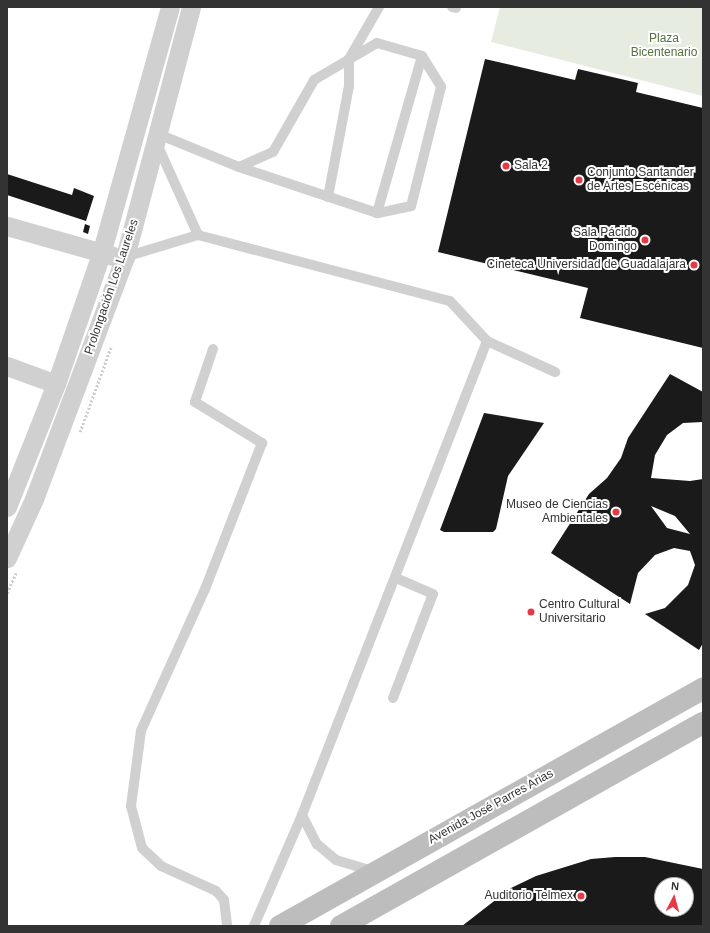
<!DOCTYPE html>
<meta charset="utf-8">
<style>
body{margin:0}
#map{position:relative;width:710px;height:933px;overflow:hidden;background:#fff;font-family:Arial,sans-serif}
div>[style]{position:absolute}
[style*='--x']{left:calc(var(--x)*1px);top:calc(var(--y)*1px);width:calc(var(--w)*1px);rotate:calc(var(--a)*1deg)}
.green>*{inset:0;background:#e6ecdf}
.building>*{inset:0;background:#1a1a1a}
.path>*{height:2.5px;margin-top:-1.25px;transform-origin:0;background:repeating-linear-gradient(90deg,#cdcdcd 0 2px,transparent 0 4px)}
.service>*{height:10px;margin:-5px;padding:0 5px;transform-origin:5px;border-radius:5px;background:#d0d0d0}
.minor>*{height:19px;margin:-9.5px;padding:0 9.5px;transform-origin:9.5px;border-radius:9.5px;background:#d0d0d0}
.secondary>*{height:22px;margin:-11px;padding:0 11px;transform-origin:11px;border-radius:11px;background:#bdbdbd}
.dots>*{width:11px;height:11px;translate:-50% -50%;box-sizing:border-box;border:2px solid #fff;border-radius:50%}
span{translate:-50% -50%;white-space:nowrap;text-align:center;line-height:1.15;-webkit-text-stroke:4px #fff;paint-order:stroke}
.park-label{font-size:12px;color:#56703f}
.poi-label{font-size:12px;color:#333}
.left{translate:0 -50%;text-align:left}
.right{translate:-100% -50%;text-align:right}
.street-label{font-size:12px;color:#333}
.frame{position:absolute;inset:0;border:8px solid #333;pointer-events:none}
.north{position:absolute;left:654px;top:877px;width:40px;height:40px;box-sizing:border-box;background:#fff;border:1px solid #adadad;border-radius:50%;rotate:6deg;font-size:11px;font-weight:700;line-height:16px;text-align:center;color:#333}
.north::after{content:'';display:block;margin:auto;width:14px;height:18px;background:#e63946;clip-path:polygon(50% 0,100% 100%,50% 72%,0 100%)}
</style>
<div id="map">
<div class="green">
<i style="clip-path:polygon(500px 7px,703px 7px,703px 96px,491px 42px)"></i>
</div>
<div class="building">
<i style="clip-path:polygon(485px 59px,575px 80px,578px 69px,638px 83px,636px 92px,703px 108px,703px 348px,580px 318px,588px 288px,438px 252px)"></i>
<i style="clip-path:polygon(7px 174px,72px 195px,74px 188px,94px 196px,86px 221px,7px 195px)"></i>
<i style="clip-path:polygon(85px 224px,90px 226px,88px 234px,83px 232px)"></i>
<i style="clip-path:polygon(evenodd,670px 374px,703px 392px,703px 422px,683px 423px,667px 435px,655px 455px,651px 478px,690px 481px,703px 479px,703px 643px,699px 650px,645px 614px,665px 608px,688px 585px,695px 565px,690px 551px,674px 548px,655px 555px,638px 573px,630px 604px,551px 553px,589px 494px,607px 478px,621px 458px,628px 438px,670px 374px,651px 506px,675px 516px,690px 534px,667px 528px,651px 506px)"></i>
<i style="clip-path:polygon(484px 413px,544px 423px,508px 476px,496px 529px,493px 532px,444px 532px,440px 530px)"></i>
<i style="clip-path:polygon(evenodd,615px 857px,645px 857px,703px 869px,703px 926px,462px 926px,511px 888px,536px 876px,591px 859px,615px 857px,662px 885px,686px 885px,686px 909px,662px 909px,662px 885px)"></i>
</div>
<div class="path">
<i style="--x:80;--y:432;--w:90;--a:-70"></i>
<i style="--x:7;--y:593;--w:22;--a:-66"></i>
</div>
<div class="service">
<i style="--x:452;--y:7;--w:4;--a:14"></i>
<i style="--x:158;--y:134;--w:87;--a:22.2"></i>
<i style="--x:239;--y:167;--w:145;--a:18.4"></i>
<i style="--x:377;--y:213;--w:163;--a:-74"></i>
<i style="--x:157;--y:144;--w:100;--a:65.7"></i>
<i style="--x:239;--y:167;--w:37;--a:-24"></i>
<i style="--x:273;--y:152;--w:83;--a:-60.3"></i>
<i style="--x:314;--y:80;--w:73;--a:-30.4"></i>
<i style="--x:377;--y:43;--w:47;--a:16.1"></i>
<i style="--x:422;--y:56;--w:36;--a:58"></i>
<i style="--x:441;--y:87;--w:123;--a:104.1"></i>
<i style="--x:411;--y:206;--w:35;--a:168"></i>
<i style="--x:328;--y:197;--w:113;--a:-79.3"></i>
<i style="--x:349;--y:86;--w:27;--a:-90"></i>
<i style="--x:349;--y:59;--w:60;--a:-60"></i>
<i style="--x:125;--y:257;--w:76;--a:-16.8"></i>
<i style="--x:198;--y:235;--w:260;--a:14.7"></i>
<i style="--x:450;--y:301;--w:54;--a:47.2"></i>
<i style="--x:487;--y:341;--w:509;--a:111.32"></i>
<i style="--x:302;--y:815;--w:121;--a:113.4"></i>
<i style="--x:487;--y:341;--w:75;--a:24.5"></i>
<i style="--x:213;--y:349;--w:56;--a:108.8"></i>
<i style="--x:195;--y:402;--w:79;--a:31.5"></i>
<i style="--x:262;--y:443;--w:157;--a:111.3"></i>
<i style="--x:205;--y:589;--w:156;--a:114.3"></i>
<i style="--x:141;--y:731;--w:76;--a:97.6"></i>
<i style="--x:131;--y:806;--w:43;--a:75.3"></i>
<i style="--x:142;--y:848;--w:26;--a:43"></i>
<i style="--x:161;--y:866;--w:60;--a:24.4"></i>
<i style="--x:216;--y:891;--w:12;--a:48"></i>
<i style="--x:224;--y:900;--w:26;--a:83"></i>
<i style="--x:393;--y:698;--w:111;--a:-69"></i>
<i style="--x:433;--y:594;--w:40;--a:-156.6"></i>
<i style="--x:302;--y:815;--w:33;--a:63"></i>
<i style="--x:317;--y:844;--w:25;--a:40"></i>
<i style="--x:336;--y:860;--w:39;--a:17"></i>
</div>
<div class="minor">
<i style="--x:7;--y:226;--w:110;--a:15.8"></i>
<i style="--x:7;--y:366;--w:52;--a:20.2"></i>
<i style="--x:7;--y:507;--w:132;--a:-68.3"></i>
<i style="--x:56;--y:384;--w:138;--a:-70.9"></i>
<i style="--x:101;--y:254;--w:256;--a:-74.4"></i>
<i style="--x:7;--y:558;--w:65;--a:-65.4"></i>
<i style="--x:34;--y:499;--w:259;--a:-69.4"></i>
<i style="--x:125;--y:257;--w:259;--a:-75.2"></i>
</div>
<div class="secondary">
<i style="--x:280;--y:926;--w:485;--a:-29.3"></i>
<i style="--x:341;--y:926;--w:415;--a:-29.3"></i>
</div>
<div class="dots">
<i style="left:506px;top:166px;background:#e63946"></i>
<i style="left:579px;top:180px;background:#e63946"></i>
<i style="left:645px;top:240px;background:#e63946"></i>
<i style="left:694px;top:265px;background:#e63946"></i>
<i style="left:616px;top:512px;background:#e63946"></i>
<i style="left:531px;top:612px;background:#e63946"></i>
<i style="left:581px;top:896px;background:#e63946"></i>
</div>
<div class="park-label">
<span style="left:664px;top:46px">Plaza<br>Bicentenario</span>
</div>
<div class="poi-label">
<span class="left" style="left:514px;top:166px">Sala 2</span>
<span class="left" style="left:587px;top:180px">Conjunto Santander<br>de Artes Escénicas</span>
<span class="right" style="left:637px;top:240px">Sala Pácido<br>Domingo</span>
<span class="right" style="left:686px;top:265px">Cineteca Universidad de Guadalajara</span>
<span class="right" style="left:608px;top:512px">Museo de Ciencias<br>Ambientales</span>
<span class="left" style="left:539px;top:612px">Centro Cultural<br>Universitario</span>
<span class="right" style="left:573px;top:896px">Auditorio Telmex</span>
</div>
<div class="street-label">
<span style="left:112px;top:287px;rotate:-71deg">Prolongación Los Laureles</span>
<span style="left:491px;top:807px;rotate:-29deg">Avenida José Parres Arias</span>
</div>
<div class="frame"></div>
<div class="north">N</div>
</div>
